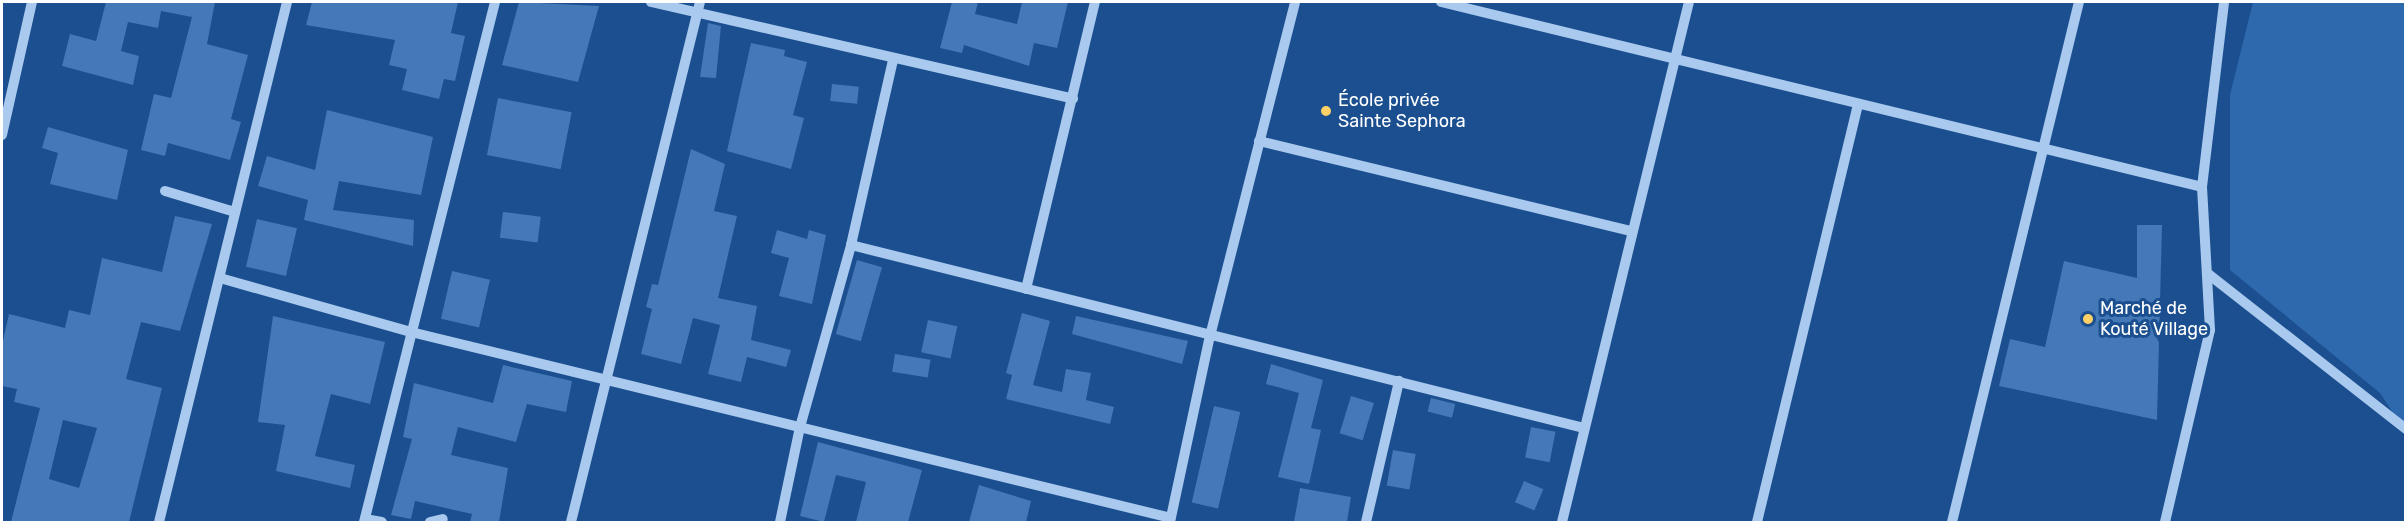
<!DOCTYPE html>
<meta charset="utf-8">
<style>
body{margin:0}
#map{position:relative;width:2407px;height:524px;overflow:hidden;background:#1b4f8f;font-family:Rubik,sans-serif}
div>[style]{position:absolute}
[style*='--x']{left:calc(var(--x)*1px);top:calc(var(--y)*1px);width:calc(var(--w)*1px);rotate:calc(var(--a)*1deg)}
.green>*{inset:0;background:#2e69ad}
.building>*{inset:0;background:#4478b7;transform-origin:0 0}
.minor>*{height:10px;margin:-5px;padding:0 5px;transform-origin:5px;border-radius:5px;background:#a9c9ee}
.dots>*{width:16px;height:16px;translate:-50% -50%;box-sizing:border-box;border:3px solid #1b4f8f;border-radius:50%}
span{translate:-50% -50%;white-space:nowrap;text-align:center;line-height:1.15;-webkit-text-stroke:6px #1b4f8f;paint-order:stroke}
.poi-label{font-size:18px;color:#fff}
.left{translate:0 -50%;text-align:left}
.frame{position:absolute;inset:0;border:3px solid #fff;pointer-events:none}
</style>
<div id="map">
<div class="green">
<i style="clip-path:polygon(2253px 2px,2405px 2px,2405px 431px,2380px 393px,2230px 270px,2230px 95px)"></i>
</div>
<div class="building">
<i style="clip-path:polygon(106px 2px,215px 2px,207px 44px,248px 55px,231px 119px,241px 122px,230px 160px,168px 143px,165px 156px,141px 150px,154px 94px,171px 98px,192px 17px,161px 11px,158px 28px,128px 22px,121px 51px,139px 56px,133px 85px,62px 66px,70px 34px,96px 41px)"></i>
<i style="clip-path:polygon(312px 2px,458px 2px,451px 33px,465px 36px,455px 81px,444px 79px,439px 99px,402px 90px,407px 69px,389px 65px,395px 40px,306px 25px)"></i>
<i style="clip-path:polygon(519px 2px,599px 6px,578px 82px,502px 65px)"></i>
<i style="clip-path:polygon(952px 2px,978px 2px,975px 14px,1017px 24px,1022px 2px,1068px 2px,1057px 48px,1034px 43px,1029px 66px,964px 45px,962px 53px,940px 48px)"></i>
<i style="clip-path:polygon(708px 23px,721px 26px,716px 78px,700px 77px)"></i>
<i style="clip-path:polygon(751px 43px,785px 50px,784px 56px,807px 62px,793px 115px,804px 118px,791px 169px,727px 151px)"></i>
<i style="left:832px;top:84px;width:27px;height:17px;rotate:6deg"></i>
<i style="left:498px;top:98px;width:75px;height:58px;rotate:11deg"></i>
<i style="clip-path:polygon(327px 110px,433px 137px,421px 195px,339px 181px,333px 210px,414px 220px,413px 246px,304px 220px,308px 200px,258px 186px,267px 156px,315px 170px)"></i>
<i style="clip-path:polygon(48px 127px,128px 150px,117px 200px,50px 184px,58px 153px,42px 148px)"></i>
<i style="clip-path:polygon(691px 149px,725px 164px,714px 211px,737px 216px,718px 298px,757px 306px,751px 340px,791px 350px,786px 367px,747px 357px,741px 382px,708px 374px,720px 325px,693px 318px,681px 364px,641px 354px,652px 309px,646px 307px,652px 284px,658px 285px)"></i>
<i style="left:503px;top:212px;width:38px;height:26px;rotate:7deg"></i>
<i style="clip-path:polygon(evenodd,175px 216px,212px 224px,180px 331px,141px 322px,126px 379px,162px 388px,129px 522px,11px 522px,40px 408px,14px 402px,17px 389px,2px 386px,2px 345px,9px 314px,65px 328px,69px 310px,90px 315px,102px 258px,162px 272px,175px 216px,63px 420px,97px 428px,79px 488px,49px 479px,63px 420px)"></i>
<i style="left:257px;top:219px;width:41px;height:49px;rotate:13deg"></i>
<i style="clip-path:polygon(2137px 225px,2162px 225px,2157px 420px,1999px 386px,2010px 339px,2045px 347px,2064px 261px,2137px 278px)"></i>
<i style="clip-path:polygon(777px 230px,807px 239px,809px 230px,826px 235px,812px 304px,779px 296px,789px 258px,771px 253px)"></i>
<i style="left:857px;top:260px;width:26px;height:77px;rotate:16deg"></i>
<i style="left:452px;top:271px;width:39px;height:49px;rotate:13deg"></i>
<i style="clip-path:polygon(1022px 313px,1050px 321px,1033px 385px,1062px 392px,1066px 369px,1091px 373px,1086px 400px,1114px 407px,1110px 424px,1006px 399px,1012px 375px,1006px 373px)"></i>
<i style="clip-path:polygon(273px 316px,385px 342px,370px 404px,331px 394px,315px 456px,355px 465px,350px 488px,276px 471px,285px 425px,258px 422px)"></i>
<i style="clip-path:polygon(1076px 316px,1188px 341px,1182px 364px,1072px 334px)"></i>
<i style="left:928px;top:320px;width:30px;height:33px;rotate:12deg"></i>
<i style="left:895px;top:354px;width:36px;height:18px;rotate:9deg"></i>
<i style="clip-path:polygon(1271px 364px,1323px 380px,1311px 428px,1321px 430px,1309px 484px,1278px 477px,1299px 393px,1266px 384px)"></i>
<i style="clip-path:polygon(503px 365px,572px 381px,566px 412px,527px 404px,516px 442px,458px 427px,451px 455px,508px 468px,499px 522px,470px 522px,472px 514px,415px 501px,411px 519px,391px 515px,412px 439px,403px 437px,414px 383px,493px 403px)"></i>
<i style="left:1351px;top:396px;width:24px;height:39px;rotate:17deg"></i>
<i style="left:1431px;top:398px;width:25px;height:14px;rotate:14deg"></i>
<i style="left:1214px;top:406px;width:27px;height:99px;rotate:13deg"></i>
<i style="left:1531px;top:427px;width:25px;height:31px;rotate:11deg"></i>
<i style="clip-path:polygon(818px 442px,922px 470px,908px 522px,856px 522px,866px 482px,836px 475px,824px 522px,800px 516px)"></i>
<i style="left:1393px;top:450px;width:23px;height:36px;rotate:10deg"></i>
<i style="left:1524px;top:481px;width:21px;height:23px;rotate:23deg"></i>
<i style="clip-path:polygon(979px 485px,1031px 501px,1026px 522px,969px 522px)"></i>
<i style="clip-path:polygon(1300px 488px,1351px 497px,1347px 522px,1294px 522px)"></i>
</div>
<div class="minor">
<i style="--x:651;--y:2;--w:433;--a:12.9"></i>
<i style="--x:1441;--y:2;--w:783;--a:13.66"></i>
<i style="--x:2;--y:135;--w:136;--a:-77.3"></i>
<i style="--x:1259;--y:141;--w:384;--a:13.6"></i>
<i style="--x:165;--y:191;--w:73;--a:16.7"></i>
<i style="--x:851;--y:245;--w:190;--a:-77.2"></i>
<i style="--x:2207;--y:273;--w:253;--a:38.1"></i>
<i style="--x:220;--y:278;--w:198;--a:15.8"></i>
<i style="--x:411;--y:332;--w:782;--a:13.75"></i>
<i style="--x:1026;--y:289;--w:295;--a:-76.5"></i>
<i style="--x:365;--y:519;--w:17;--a:10"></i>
<i style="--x:159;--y:522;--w:536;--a:-76.17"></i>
<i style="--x:364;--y:522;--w:536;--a:-75.86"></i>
<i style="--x:430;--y:522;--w:13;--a:-13"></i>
<i style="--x:571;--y:522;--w:536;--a:-76.07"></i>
<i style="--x:780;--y:522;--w:97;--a:-78.1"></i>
<i style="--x:800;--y:427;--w:189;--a:-74.3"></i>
<i style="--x:851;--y:245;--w:755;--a:14.02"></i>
<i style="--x:1170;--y:522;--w:190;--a:-77.9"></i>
<i style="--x:1210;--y:336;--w:345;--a:-75.7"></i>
<i style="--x:1366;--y:522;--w:145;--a:-76.8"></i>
<i style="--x:1562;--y:522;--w:535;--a:-76.28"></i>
<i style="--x:1757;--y:522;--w:428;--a:-76.4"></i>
<i style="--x:1952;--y:522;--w:535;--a:-76.28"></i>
<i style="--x:2165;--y:522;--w:197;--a:-76.8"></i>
<i style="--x:2210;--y:330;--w:143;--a:-93.2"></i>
<i style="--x:2202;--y:187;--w:186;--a:-83.2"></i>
</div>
<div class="dots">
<i style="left:1326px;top:111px;background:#ffd166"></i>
<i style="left:2088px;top:319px;background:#ffd166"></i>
</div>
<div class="poi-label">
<span class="left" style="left:1338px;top:111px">École privée<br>Sainte Sephora</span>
<span class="left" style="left:2100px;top:319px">Marché de<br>Kouté Village</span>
</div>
<div class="frame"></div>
</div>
